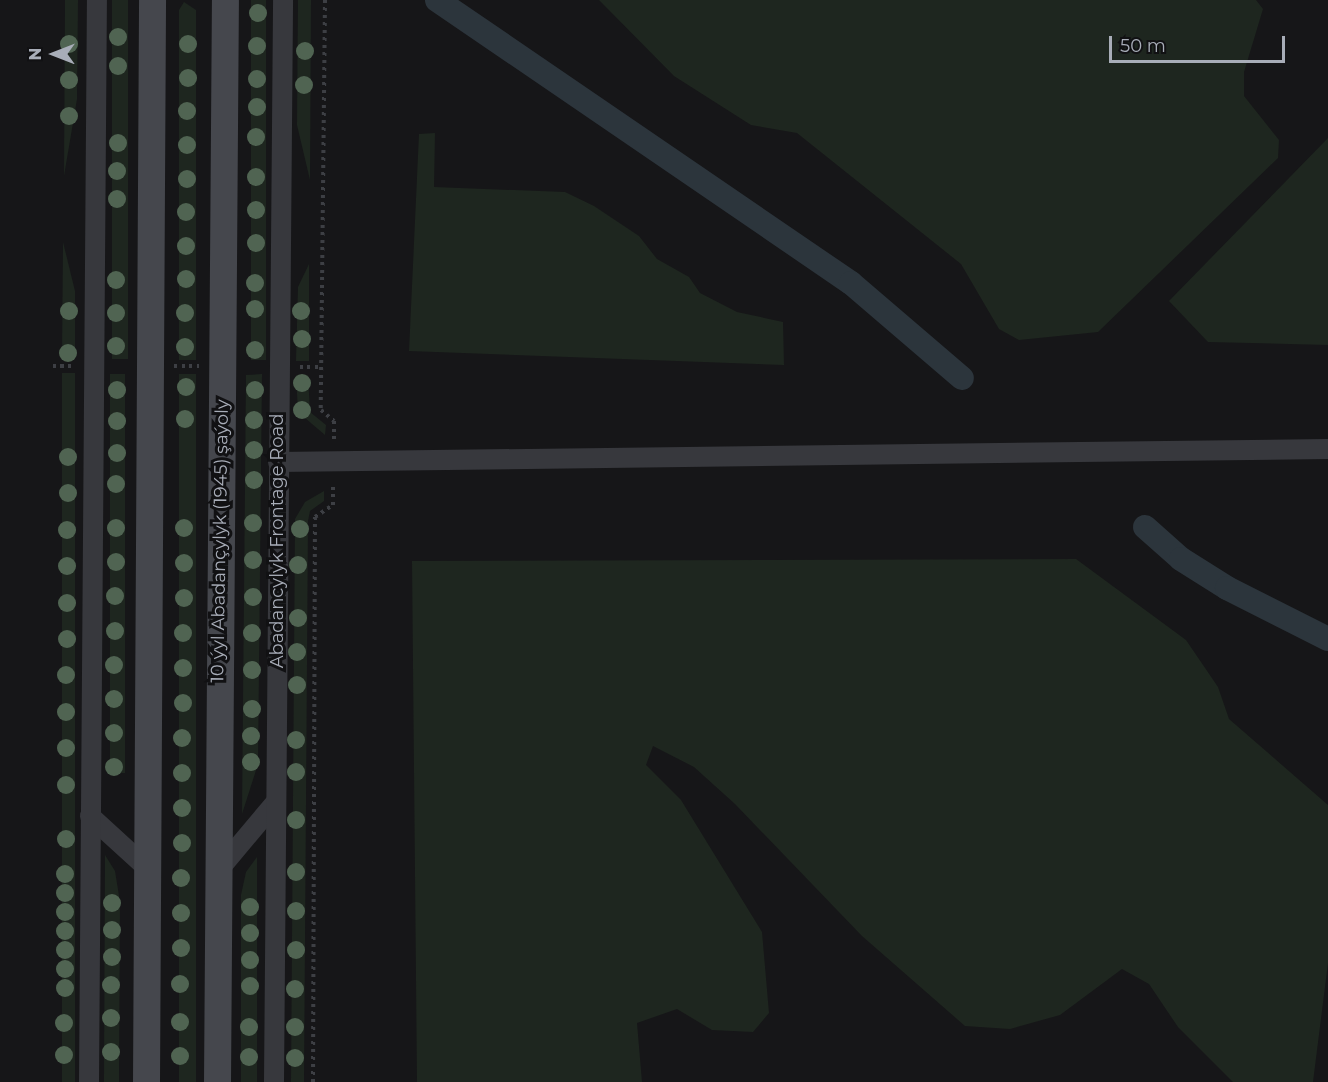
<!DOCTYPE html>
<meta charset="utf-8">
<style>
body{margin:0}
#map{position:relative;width:1328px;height:1082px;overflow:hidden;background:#161618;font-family:Montserrat,sans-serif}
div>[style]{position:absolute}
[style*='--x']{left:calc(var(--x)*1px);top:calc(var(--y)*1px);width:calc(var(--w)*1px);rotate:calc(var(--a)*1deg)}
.green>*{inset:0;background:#1e261f;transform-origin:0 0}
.canal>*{height:24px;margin:-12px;padding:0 12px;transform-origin:12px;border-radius:12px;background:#2c353c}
.path>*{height:4px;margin-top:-2px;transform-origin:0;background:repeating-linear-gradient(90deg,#3d3f44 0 3px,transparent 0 7.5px)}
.street>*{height:20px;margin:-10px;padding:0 10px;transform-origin:10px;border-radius:10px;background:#37383d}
.secondary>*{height:27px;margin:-13.5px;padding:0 13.5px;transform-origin:13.5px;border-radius:13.5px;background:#45474d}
.trees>*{width:18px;height:18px;margin:-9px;border-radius:50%;background:#506452}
span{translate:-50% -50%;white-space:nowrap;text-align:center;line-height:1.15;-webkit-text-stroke:6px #111113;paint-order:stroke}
.street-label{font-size:18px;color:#a8adb8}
.north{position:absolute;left:24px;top:24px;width:60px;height:60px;-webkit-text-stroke:4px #111113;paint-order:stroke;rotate:270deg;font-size:16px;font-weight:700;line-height:24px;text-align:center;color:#a8adb8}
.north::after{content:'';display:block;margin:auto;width:21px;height:27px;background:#a8adb8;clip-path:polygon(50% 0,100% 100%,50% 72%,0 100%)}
.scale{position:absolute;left:1109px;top:36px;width:176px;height:27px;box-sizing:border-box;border:3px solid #a8adb8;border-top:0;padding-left:8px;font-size:18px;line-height:21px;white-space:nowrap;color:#a8adb8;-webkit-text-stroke:4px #111113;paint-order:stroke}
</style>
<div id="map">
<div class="green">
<i style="clip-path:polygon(65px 0,78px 0,77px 99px,64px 176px)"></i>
<i style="left:112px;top:0;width:16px;height:359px"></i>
<i style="left:251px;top:0;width:15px;height:360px"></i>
<i style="clip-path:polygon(298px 0,311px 0,310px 180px,297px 125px)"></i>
<i style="clip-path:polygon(599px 0,1256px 0,1263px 9px,1244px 72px,1244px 96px,1279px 140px,1278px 158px,1098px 332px,1019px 340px,999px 329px,961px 264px,797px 133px,751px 125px,674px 76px)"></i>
<i style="clip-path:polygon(184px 2px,196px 10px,196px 360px,179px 360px,179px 10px)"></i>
<i style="clip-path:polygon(435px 133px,434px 187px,565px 192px,594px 206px,639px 236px,657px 259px,689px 277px,700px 293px,737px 312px,783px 322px,784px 365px,409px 351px,419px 134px)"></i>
<i style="clip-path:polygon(1328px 138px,1328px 345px,1208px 342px,1169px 301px)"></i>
<i style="clip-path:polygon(63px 242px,75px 291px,75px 359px,62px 359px)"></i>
<i style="clip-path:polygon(309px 264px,309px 361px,296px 361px,298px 287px)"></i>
<i style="left:62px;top:373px;width:13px;height:709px"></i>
<i style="left:110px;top:374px;width:15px;height:399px"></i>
<i style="left:179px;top:374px;width:17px;height:708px"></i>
<i style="clip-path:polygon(262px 374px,258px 764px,242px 814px,246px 375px)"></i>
<i style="clip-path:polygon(296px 375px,308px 375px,310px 412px,326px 425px,325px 435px,298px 412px)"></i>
<i style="clip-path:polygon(324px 491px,324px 501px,310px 511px,308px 521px,304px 1082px,291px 1082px,295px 519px,305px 502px)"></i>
<i style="clip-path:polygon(1076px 559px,1186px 640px,1218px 687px,1229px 719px,1328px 805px,1328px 963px,1313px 1082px,1233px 1082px,1178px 1027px,1149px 984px,1122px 969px,1060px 1015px,1010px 1029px,965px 1026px,862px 936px,735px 804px,694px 767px,653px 746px,646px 765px,681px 800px,762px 932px,769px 1013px,753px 1032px,712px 1030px,677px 1009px,637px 1023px,642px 1082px,417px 1082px,412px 561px)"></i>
<i style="clip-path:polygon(105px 855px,115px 871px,120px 902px,119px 1082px,104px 1082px)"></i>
<i style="clip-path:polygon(257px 857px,257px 1082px,241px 1082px,241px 895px,246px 872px)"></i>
</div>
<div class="canal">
<i style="--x:437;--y:0;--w:501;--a:34.36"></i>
<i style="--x:851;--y:283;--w:146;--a:40.6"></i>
<i style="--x:1145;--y:527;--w:48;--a:41.6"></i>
<i style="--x:1181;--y:559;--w:54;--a:32.2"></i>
<i style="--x:1227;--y:588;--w:113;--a:26.8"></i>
</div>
<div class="path">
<i style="--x:325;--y:0;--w:410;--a:90.6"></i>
<i style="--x:321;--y:410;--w:17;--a:40"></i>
<i style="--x:334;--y:421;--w:20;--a:90"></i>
<i style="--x:53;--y:366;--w:20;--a:0"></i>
<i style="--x:174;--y:366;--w:25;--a:0"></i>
<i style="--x:300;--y:367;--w:21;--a:0"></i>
<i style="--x:313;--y:1082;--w:565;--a:-89.8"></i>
<i style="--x:315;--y:517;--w:22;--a:-34"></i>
<i style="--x:333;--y:505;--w:23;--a:-90"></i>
</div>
<div class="street">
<i style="--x:278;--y:462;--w:1050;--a:-0.71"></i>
<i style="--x:90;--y:816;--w:77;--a:42.4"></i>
<i style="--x:217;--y:872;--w:89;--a:-50"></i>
<i style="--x:89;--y:1082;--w:1082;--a:-89.58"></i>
<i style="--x:274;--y:1082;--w:1082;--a:-89.52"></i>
</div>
<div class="secondary">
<i style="--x:146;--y:1082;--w:1082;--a:-89.68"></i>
<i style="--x:217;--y:1082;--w:1082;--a:-89.58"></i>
</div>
<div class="trees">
<i style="left:258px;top:13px"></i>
<i style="left:118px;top:37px"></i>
<i style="left:69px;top:44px"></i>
<i style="left:188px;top:44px"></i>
<i style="left:257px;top:46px"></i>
<i style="left:305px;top:51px"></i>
<i style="left:118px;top:66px"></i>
<i style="left:188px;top:78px"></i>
<i style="left:257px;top:79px"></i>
<i style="left:69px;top:80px"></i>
<i style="left:304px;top:85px"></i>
<i style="left:257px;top:107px"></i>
<i style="left:187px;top:111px"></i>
<i style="left:69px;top:116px"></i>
<i style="left:256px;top:137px"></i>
<i style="left:118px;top:143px"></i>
<i style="left:187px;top:145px"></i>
<i style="left:117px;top:171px"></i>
<i style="left:256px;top:177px"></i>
<i style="left:187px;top:179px"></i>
<i style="left:117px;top:199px"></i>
<i style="left:256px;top:210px"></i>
<i style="left:186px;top:212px"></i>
<i style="left:256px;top:243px"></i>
<i style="left:186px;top:246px"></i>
<i style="left:186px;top:279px"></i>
<i style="left:116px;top:280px"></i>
<i style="left:255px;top:283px"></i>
<i style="left:255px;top:309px"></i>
<i style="left:69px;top:311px"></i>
<i style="left:301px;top:311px"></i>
<i style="left:116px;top:313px"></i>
<i style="left:185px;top:313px"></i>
<i style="left:302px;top:339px"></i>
<i style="left:116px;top:346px"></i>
<i style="left:185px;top:347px"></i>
<i style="left:255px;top:350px"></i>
<i style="left:68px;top:353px"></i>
<i style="left:302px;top:383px"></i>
<i style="left:186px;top:387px"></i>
<i style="left:117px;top:390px"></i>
<i style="left:255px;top:390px"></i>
<i style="left:302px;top:410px"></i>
<i style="left:185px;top:419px"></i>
<i style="left:254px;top:420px"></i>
<i style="left:117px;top:421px"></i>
<i style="left:254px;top:450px"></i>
<i style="left:117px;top:453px"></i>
<i style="left:68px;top:457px"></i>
<i style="left:254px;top:480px"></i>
<i style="left:116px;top:484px"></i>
<i style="left:68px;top:493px"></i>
<i style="left:253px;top:523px"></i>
<i style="left:116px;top:528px"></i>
<i style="left:184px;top:528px"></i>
<i style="left:300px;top:529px"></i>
<i style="left:67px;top:530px"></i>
<i style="left:253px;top:560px"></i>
<i style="left:116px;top:562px"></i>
<i style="left:184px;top:563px"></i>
<i style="left:298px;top:565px"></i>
<i style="left:67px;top:566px"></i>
<i style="left:115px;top:596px"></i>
<i style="left:253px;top:597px"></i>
<i style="left:184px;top:598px"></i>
<i style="left:67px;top:603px"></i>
<i style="left:298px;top:618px"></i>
<i style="left:115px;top:631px"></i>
<i style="left:183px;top:633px"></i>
<i style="left:252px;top:633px"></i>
<i style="left:67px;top:639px"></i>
<i style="left:297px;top:652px"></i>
<i style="left:114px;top:665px"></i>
<i style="left:183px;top:668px"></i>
<i style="left:252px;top:670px"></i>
<i style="left:66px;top:675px"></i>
<i style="left:297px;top:685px"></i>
<i style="left:114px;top:699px"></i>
<i style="left:183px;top:703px"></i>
<i style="left:252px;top:709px"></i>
<i style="left:66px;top:712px"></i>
<i style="left:114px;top:733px"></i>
<i style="left:251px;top:736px"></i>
<i style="left:182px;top:738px"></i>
<i style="left:296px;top:740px"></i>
<i style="left:66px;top:748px"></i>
<i style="left:251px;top:762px"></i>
<i style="left:114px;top:767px"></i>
<i style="left:296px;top:772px"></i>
<i style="left:182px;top:773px"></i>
<i style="left:66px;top:785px"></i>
<i style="left:182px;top:808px"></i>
<i style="left:296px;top:820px"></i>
<i style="left:66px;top:839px"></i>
<i style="left:182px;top:843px"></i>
<i style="left:296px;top:872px"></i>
<i style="left:65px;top:874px"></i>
<i style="left:181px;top:878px"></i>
<i style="left:65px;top:893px"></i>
<i style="left:112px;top:903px"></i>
<i style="left:250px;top:907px"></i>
<i style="left:296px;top:911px"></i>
<i style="left:65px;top:912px"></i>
<i style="left:181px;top:913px"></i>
<i style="left:112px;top:930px"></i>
<i style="left:65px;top:931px"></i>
<i style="left:250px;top:933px"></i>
<i style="left:181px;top:948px"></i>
<i style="left:65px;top:950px"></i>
<i style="left:296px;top:950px"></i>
<i style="left:112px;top:957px"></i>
<i style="left:250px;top:960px"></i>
<i style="left:65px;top:969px"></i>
<i style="left:180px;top:984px"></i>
<i style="left:111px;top:985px"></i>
<i style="left:250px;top:986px"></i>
<i style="left:65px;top:988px"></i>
<i style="left:295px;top:989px"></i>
<i style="left:111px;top:1018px"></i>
<i style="left:180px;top:1022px"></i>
<i style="left:64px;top:1023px"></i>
<i style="left:249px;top:1027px"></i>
<i style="left:295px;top:1027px"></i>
<i style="left:111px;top:1052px"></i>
<i style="left:64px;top:1055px"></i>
<i style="left:180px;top:1056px"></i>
<i style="left:249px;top:1057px"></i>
<i style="left:295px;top:1058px"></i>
</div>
<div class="street-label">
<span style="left:220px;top:541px;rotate:-89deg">10 ýyl Abadançylyk (1945) şaýoly</span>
<span style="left:277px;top:541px;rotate:-90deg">Abadancylyk Frontage Road</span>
</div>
<div class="north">N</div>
<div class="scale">50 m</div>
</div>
